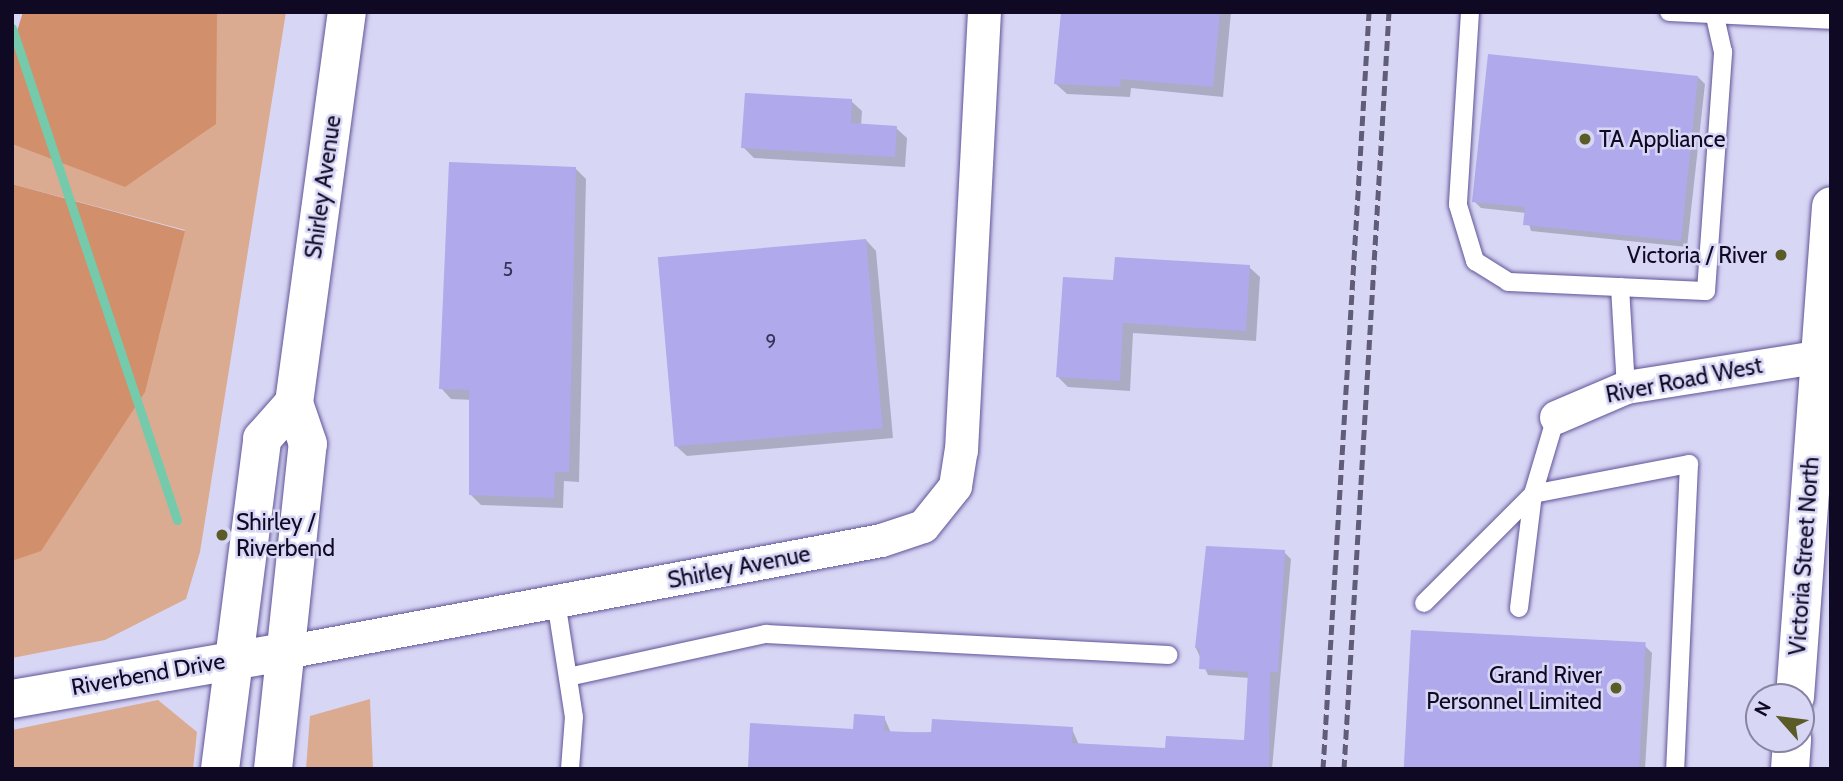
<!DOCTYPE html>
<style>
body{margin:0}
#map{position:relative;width:1843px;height:781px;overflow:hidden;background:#d8d6f5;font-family:Cabin,sans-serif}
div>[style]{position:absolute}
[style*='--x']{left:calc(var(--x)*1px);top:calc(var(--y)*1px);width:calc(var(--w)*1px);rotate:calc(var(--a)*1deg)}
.green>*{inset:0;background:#dbab91}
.forest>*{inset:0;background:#d18f6b}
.shadow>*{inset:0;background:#0003}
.stream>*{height:9px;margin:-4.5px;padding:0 4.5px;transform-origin:4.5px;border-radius:4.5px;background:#75caac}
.building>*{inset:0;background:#b0a9eb;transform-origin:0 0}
.roads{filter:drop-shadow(0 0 2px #5f5598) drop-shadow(0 0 2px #5f5598)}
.service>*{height:18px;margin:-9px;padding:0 9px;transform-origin:9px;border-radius:9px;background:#fff}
.minor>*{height:33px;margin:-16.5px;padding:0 16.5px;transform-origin:16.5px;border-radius:16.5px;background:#fff}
.tertiary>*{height:38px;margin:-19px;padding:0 19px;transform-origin:19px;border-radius:19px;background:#fff}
.secondary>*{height:38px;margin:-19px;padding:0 19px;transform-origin:19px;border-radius:19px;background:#fff}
.primary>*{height:38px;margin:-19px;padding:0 19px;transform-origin:19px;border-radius:19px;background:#fff}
.rail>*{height:5px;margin-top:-2.5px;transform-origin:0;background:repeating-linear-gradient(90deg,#615d79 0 10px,transparent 0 15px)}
.dots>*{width:19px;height:19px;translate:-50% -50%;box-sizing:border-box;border:4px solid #d8d6f5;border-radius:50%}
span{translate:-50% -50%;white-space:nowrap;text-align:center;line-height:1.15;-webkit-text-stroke:5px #d8d6f5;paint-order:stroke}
.number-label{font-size:19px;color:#373156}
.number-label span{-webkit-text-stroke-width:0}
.poi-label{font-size:23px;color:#0f0924}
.left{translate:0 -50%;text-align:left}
.right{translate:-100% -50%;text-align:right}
.street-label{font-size:23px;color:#0f0924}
.frame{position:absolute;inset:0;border:14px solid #0f0924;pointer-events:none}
.north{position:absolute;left:1745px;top:683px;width:70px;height:70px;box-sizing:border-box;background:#d8d6f5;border:2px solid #8884a1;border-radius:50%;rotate:298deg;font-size:19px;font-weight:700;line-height:28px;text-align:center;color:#0f0924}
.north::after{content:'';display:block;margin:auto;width:24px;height:32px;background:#5b5b28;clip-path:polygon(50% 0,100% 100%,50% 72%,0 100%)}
</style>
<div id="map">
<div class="green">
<i style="clip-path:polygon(208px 12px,286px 12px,200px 552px,186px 599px,105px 640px,12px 658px,12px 561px,41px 550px,185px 230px,12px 184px,12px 144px,125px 186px)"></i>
<i style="clip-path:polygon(370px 699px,373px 769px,306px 769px,310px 716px)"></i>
<i style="clip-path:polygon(158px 700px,197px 732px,193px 769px,12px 769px,12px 730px)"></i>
</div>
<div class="forest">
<i style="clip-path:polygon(23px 12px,217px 12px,216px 124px,125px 187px,12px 144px,12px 47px)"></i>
<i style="clip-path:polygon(12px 184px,185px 231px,145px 392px,41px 551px,12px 561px)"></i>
</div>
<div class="shadow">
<i style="clip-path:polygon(1063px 12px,1231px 12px,1223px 97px,1131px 88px,1130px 97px,1067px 94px,1056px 84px)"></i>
<i style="clip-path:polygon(1698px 77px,1705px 84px,1687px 247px,1531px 231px,1526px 213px,1481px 208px,1474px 201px)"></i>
<i style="clip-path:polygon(851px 101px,862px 111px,861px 126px,896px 128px,907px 138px,905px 167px,754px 158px,743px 147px)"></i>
<i style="clip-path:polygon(575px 168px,586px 179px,579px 482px,564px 481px,563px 508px,481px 505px,470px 494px,474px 400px,451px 399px,441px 388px)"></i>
<i style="clip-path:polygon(866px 240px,876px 251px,893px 438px,687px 456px,676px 446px)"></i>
<i style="clip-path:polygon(1249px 267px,1260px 277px,1256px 341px,1133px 333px,1130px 391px,1068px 387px,1058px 377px,1115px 282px)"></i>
<i style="clip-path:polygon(1284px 552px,1291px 559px,1272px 769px,749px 769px,884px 717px,891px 733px,1072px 729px,1079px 745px,1166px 750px,1246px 742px,1250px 678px,1208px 675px,1196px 648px)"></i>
<i style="clip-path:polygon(1645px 646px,1652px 653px,1645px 769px,1404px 769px)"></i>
</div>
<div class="stream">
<i style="--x:12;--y:28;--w:519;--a:71.46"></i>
</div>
<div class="building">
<i style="clip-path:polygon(1061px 12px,1220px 12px,1213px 87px,1121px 79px,1120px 87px,1054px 84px)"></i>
<i style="clip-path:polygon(1488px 54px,1698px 76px,1681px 241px,1523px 225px,1525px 207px,1472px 202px)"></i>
<i style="clip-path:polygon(745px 93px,852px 99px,851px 123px,897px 126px,895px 157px,741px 148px)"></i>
<i style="clip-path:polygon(449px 162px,576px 167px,569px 472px,555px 472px,554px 498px,469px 495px,469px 390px,439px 389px)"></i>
<i style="left:866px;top:239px;width:190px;height:209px;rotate:85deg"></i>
<i style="clip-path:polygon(1115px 257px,1250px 265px,1246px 331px,1123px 323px,1120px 381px,1056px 377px,1063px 277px,1113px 280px)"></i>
<i style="clip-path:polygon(1206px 546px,1285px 550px,1278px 672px,1270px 672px,1269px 769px,748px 769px,750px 723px,853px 729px,854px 714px,885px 716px,884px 731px,931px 733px,932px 719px,1073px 727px,1072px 743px,1165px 748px,1166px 736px,1244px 740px,1248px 672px,1199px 669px,1200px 649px,1195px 648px)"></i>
<i style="left:1411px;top:630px;width:235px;height:139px;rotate:3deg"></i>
</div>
<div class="roads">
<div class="service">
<i style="--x:1470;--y:12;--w:193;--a:93.6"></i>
<i style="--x:1458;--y:205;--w:59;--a:73.1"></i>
<i style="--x:1475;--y:261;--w:39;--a:32"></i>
<i style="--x:1508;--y:282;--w:198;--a:2.6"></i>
<i style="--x:1706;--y:291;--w:240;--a:-85.9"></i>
<i style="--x:1723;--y:52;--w:41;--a:-102.7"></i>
<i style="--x:1669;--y:12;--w:162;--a:2.8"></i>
<i style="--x:1620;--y:287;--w:100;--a:86.6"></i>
<i style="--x:556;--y:601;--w:117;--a:81.2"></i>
<i style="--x:574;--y:717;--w:52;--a:94.4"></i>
<i style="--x:1424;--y:603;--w:154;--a:-45"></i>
<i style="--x:1533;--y:494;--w:159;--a:-10.9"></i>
<i style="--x:1689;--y:464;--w:305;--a:92.6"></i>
<i style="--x:1519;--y:608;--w:115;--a:-83"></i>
<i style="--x:1533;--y:494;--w:80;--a:-73.4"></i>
<i style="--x:568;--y:677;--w:203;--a:-12.3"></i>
<i style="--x:766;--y:634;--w:403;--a:3"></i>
</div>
<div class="minor">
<i style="--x:1556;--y:417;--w:76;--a:-23.2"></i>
<i style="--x:1626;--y:387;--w:192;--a:-9"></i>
<i style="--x:285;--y:652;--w:606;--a:-10.64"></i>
<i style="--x:881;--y:540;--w:44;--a:-18.4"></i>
<i style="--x:923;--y:526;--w:51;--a:-51.3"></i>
<i style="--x:955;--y:486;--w:36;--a:-81"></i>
<i style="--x:961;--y:450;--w:439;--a:-87"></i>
</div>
<div class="tertiary">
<i style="--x:12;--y:699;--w:277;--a:-9.8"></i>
</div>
<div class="secondary">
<i style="--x:220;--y:769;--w:333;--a:-82.7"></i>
<i style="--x:262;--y:439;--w:48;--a:-48.4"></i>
<i style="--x:273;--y:769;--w:327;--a:-83.9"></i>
<i style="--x:308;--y:444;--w:43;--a:-108.9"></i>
<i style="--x:294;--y:403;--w:395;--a:-82.3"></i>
</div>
<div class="primary">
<i style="--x:1795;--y:697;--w:492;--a:-85.8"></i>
<i style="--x:1790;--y:769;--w:30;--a:-86"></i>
</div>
</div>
<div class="rail">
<i style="--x:1323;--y:769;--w:758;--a:-86.52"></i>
<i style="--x:1344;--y:769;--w:758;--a:-86.6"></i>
</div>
<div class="dots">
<i style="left:1585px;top:139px;background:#5b5b28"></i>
<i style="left:1781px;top:255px;background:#5b5b28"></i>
<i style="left:222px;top:535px;background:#5b5b28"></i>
<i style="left:1616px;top:688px;background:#5b5b28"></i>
</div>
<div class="number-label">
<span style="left:508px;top:270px">5</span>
<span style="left:771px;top:342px">9</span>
</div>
<div class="poi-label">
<span class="left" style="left:1599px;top:139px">TA Appliance</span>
<span class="right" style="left:1767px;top:255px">Victoria / River</span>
<span class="left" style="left:236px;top:535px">Shirley /<br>Riverbend</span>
<span class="right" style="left:1602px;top:688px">Grand River<br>Personnel Limited</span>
</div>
<div class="street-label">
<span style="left:323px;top:187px;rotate:-82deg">Shirley Avenue</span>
<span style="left:1684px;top:380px;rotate:-11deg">River Road West</span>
<span style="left:1804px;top:556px;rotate:-86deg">Victoria Street North</span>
<span style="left:739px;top:567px;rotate:-11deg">Shirley Avenue</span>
<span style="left:148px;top:674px;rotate:-10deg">Riverbend Drive</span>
</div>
<div class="frame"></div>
<div class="north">N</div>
</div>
